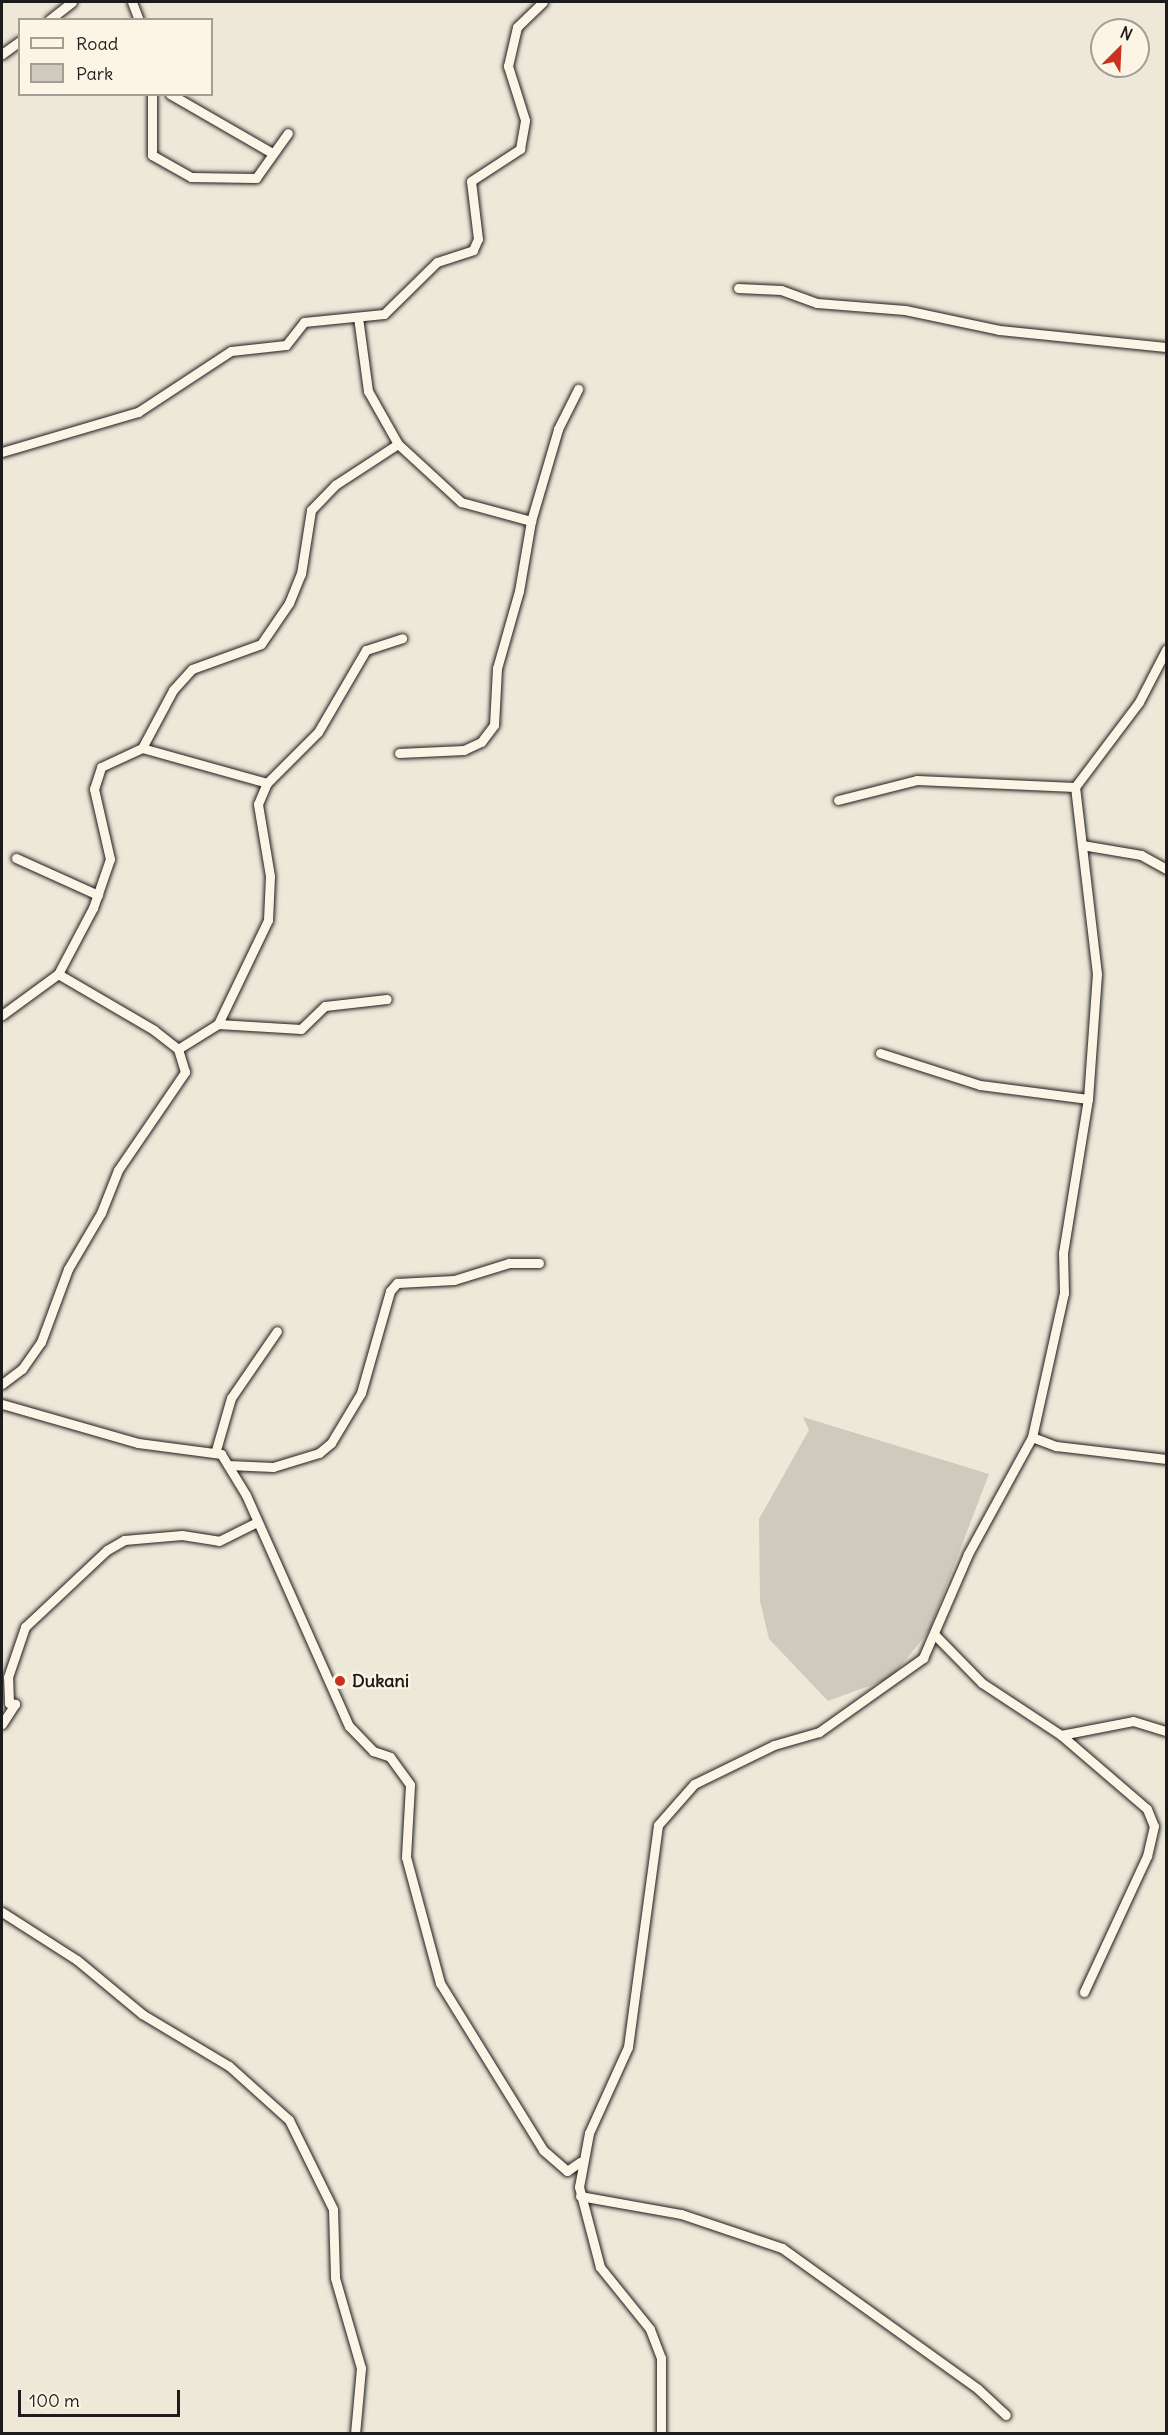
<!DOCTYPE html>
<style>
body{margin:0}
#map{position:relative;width:1168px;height:2435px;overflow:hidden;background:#eee8d9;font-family:Delius,sans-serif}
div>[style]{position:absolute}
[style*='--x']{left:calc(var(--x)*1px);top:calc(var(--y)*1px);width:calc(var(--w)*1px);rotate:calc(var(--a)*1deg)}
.green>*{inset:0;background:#cfcabd}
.roads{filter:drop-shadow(0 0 2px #1c1c1c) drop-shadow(0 0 2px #1c1c1c)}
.minor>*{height:9px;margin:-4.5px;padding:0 4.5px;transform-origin:4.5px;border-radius:4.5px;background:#fcf5e5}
.dots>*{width:16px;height:16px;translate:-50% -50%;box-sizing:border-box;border:3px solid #fcf5e5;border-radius:50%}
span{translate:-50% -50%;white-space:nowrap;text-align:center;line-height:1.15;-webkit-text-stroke:4.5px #fcf5e5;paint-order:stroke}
.poi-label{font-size:18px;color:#1c1c1c;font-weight:700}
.left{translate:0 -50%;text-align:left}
.frame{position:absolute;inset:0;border:3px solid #1c1c1c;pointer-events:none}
.legend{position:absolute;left:18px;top:18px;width:195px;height:78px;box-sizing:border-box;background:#fcf5e5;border:2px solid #a29e95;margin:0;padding:8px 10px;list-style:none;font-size:18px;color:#1c1c1c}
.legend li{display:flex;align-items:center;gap:12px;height:30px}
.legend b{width:30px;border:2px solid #a29e95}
.north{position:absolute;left:1090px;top:18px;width:60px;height:60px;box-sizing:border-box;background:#fcf5e5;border:2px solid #a29e95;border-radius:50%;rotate:24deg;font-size:16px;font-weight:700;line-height:24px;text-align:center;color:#1c1c1c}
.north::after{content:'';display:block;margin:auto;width:21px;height:27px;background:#c8321e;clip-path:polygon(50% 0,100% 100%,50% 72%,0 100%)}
.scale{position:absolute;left:18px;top:2390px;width:162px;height:27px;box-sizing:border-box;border:3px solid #1c1c1c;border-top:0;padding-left:8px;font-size:18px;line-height:21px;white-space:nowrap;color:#1c1c1c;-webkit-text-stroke:4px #fcf5e5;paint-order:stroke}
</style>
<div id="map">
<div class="green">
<i style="clip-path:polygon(803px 1417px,989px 1474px,929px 1631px,891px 1678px,828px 1701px,769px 1639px,760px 1601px,759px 1519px,809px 1430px)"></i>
</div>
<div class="roads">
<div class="minor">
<i style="--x:132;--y:2;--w:19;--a:69"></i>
<i style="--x:49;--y:20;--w:29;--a:-38"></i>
<i style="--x:2;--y:54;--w:22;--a:-36"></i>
<i style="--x:152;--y:94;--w:61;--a:90"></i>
<i style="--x:152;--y:155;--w:45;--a:29.4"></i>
<i style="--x:191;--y:177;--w:65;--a:0.9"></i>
<i style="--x:256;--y:178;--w:55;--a:-54.6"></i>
<i style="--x:170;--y:94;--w:118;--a:30"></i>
<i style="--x:738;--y:288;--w:43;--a:2.7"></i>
<i style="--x:781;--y:290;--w:38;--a:20"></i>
<i style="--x:817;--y:303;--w:88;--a:4.5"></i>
<i style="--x:905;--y:310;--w:96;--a:12"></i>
<i style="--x:999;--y:330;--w:168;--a:5.8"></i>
<i style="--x:358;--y:317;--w:75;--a:82.3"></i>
<i style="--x:368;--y:391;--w:61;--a:60.5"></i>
<i style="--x:398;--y:444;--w:86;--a:42.6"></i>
<i style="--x:461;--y:502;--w:73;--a:15.2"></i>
<i style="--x:531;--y:521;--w:71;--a:99.7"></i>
<i style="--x:519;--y:591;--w:80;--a:105.9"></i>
<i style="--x:497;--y:668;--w:57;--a:93"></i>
<i style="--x:494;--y:725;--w:21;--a:127"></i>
<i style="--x:481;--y:742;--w:19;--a:155"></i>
<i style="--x:464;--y:750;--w:65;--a:177.4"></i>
<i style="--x:2;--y:452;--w:142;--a:-16.4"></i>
<i style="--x:138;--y:412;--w:111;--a:-33.3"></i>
<i style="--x:231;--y:351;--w:55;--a:-6.2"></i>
<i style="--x:286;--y:345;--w:29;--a:-52"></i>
<i style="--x:304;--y:322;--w:80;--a:-5.7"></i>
<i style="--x:384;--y:314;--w:74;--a:-44.5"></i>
<i style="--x:437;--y:262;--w:38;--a:-18"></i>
<i style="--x:473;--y:250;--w:12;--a:-66"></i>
<i style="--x:478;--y:239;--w:58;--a:-96.9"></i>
<i style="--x:471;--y:181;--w:59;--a:-33.1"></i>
<i style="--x:520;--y:149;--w:29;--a:-80"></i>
<i style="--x:525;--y:120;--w:57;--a:-107.5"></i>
<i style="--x:508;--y:66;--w:40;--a:-77"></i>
<i style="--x:517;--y:27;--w:36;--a:-44"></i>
<i style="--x:531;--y:521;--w:96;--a:-73.6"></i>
<i style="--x:558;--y:429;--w:45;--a:-63.4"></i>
<i style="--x:142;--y:748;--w:66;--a:-61.9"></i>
<i style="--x:173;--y:690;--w:28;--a:-48"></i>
<i style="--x:192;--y:669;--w:73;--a:-19.9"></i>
<i style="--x:261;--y:644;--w:50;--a:-55.7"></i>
<i style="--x:289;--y:603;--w:31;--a:-68"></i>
<i style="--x:301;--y:574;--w:65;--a:-81.1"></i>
<i style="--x:311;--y:510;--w:35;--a:-46"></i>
<i style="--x:335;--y:485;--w:75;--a:-33.1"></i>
<i style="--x:838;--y:800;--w:81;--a:-14.2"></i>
<i style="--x:917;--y:780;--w:158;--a:2.5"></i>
<i style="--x:1082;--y:845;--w:60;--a:9.6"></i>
<i style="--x:1141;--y:855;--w:29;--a:29"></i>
<i style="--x:16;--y:858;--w:90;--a:24.3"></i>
<i style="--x:2;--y:1015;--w:69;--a:-36.2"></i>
<i style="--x:58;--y:974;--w:75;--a:-62.1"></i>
<i style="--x:93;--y:908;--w:52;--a:-70.9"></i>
<i style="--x:110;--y:859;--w:72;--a:-102.9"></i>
<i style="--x:94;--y:789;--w:23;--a:-72"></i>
<i style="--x:101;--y:767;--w:45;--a:-24.9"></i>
<i style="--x:142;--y:748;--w:130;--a:15.6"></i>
<i style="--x:267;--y:783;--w:72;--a:-45"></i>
<i style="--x:318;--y:732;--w:95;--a:-59.7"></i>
<i style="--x:366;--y:650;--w:38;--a:-18"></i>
<i style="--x:218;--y:1024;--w:115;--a:-64.3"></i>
<i style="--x:268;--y:920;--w:44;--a:-87.4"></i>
<i style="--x:270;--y:876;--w:73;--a:-99.5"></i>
<i style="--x:258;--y:804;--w:23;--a:-67"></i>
<i style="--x:178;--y:1049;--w:47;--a:-32"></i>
<i style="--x:218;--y:1024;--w:83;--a:3.4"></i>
<i style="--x:301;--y:1029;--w:33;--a:-44"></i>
<i style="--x:325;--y:1006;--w:62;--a:-6.4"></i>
<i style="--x:880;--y:1053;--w:105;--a:17.7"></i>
<i style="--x:980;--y:1085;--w:109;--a:7.4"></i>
<i style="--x:2;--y:1384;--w:25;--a:-37"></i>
<i style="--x:22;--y:1369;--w:33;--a:-55"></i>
<i style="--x:41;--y:1342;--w:78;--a:-69.7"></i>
<i style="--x:68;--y:1269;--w:65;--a:-59.5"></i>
<i style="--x:101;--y:1213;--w:46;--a:-68.4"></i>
<i style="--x:118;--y:1170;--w:119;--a:-55.6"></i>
<i style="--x:185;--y:1072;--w:24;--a:-107"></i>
<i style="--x:178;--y:1049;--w:31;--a:-142"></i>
<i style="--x:154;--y:1030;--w:111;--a:-149.7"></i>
<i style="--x:2;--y:1404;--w:141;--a:16"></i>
<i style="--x:138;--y:1443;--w:84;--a:7.5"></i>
<i style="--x:221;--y:1454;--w:48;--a:58.6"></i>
<i style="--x:246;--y:1495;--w:253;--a:66"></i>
<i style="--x:349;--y:1726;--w:35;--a:46"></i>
<i style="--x:373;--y:1751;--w:18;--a:19"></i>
<i style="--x:390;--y:1757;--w:34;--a:54"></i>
<i style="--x:410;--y:1785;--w:72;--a:93.2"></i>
<i style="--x:406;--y:1857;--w:131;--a:74.9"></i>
<i style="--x:440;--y:1983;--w:196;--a:58.3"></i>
<i style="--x:543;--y:2150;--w:32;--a:41"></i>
<i style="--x:567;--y:2171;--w:16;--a:-35"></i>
<i style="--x:1032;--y:1437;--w:26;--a:21"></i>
<i style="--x:1056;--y:1446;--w:111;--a:6.7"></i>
<i style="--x:216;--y:1450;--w:54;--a:-73.9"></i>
<i style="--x:231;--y:1398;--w:81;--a:-55.5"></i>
<i style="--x:228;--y:1465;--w:45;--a:2.5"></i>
<i style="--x:273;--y:1467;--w:48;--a:-16.9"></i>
<i style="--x:319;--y:1453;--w:16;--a:-40"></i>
<i style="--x:331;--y:1443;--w:58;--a:-59"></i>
<i style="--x:361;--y:1393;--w:106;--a:-74.1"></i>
<i style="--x:390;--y:1291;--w:11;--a:-49"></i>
<i style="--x:397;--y:1283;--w:57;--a:-3"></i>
<i style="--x:454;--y:1280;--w:58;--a:-17.2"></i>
<i style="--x:509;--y:1263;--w:30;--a:0"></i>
<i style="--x:935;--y:1635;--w:67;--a:45.6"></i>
<i style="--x:982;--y:1683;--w:95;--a:33.4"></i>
<i style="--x:1061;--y:1735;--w:73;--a:-11"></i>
<i style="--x:1133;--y:1721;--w:34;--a:17"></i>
<i style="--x:2;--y:1724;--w:24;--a:-57"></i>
<i style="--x:15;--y:1704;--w:6;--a:-171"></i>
<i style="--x:9;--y:1703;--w:26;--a:-92"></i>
<i style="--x:8;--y:1677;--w:53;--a:-71.2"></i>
<i style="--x:25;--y:1627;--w:112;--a:-43.2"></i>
<i style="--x:107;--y:1550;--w:20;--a:-30"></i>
<i style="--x:124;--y:1540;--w:58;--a:-4.9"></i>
<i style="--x:182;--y:1535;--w:37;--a:9"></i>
<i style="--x:219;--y:1541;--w:42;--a:-26.6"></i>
<i style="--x:1061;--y:1735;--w:113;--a:40.7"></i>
<i style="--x:1147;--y:1809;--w:18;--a:68"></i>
<i style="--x:1154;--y:1826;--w:31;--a:103"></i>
<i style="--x:1147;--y:1856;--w:150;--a:114.9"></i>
<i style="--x:2;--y:1912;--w:89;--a:32.6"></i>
<i style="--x:77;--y:1960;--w:85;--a:39.7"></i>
<i style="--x:142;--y:2014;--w:101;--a:30.9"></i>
<i style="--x:229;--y:2066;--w:81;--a:42"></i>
<i style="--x:289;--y:2120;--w:99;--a:63.7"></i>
<i style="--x:333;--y:2209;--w:69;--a:88.3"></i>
<i style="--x:335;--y:2278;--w:94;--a:73.9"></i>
<i style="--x:361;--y:2368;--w:66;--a:95.2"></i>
<i style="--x:580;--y:2196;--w:103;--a:10.1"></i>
<i style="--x:681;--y:2214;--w:107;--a:18.6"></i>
<i style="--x:782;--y:2248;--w:241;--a:35.7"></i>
<i style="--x:978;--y:2389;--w:38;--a:43"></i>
<i style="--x:661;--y:2434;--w:76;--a:-90"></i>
<i style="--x:661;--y:2358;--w:31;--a:-111"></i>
<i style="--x:650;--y:2329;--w:80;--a:-128.9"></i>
<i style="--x:600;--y:2267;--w:83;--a:-104.7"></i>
<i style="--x:579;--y:2187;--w:55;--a:-79.5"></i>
<i style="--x:589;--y:2133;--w:94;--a:-65.6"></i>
<i style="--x:628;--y:2047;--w:224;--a:-82.3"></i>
<i style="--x:658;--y:1825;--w:55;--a:-48.7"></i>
<i style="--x:694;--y:1784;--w:89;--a:-26"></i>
<i style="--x:774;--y:1745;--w:47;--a:-16.1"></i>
<i style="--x:819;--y:1732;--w:128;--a:-35.4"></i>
<i style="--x:923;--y:1658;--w:113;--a:-66.6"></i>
<i style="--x:968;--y:1554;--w:133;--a:-61.3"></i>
<i style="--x:1032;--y:1437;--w:148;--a:-77.5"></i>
<i style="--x:1064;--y:1293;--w:40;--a:-91.4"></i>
<i style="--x:1063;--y:1253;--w:156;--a:-80.8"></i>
<i style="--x:1088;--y:1099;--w:125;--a:-85.9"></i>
<i style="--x:1097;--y:974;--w:188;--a:-96.7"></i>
<i style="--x:1075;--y:787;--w:106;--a:-53"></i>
<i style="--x:1139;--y:702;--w:59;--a:-62.6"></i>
</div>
</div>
<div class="dots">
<i style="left:340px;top:1681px;background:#c8321e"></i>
</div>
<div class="poi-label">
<span class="left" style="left:352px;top:1681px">Dukani</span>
</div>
<div class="frame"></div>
<ul class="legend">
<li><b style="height:8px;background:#fcf5e5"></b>Road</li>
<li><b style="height:16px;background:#cfcabd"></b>Park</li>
</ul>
<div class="north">N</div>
<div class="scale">100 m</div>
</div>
